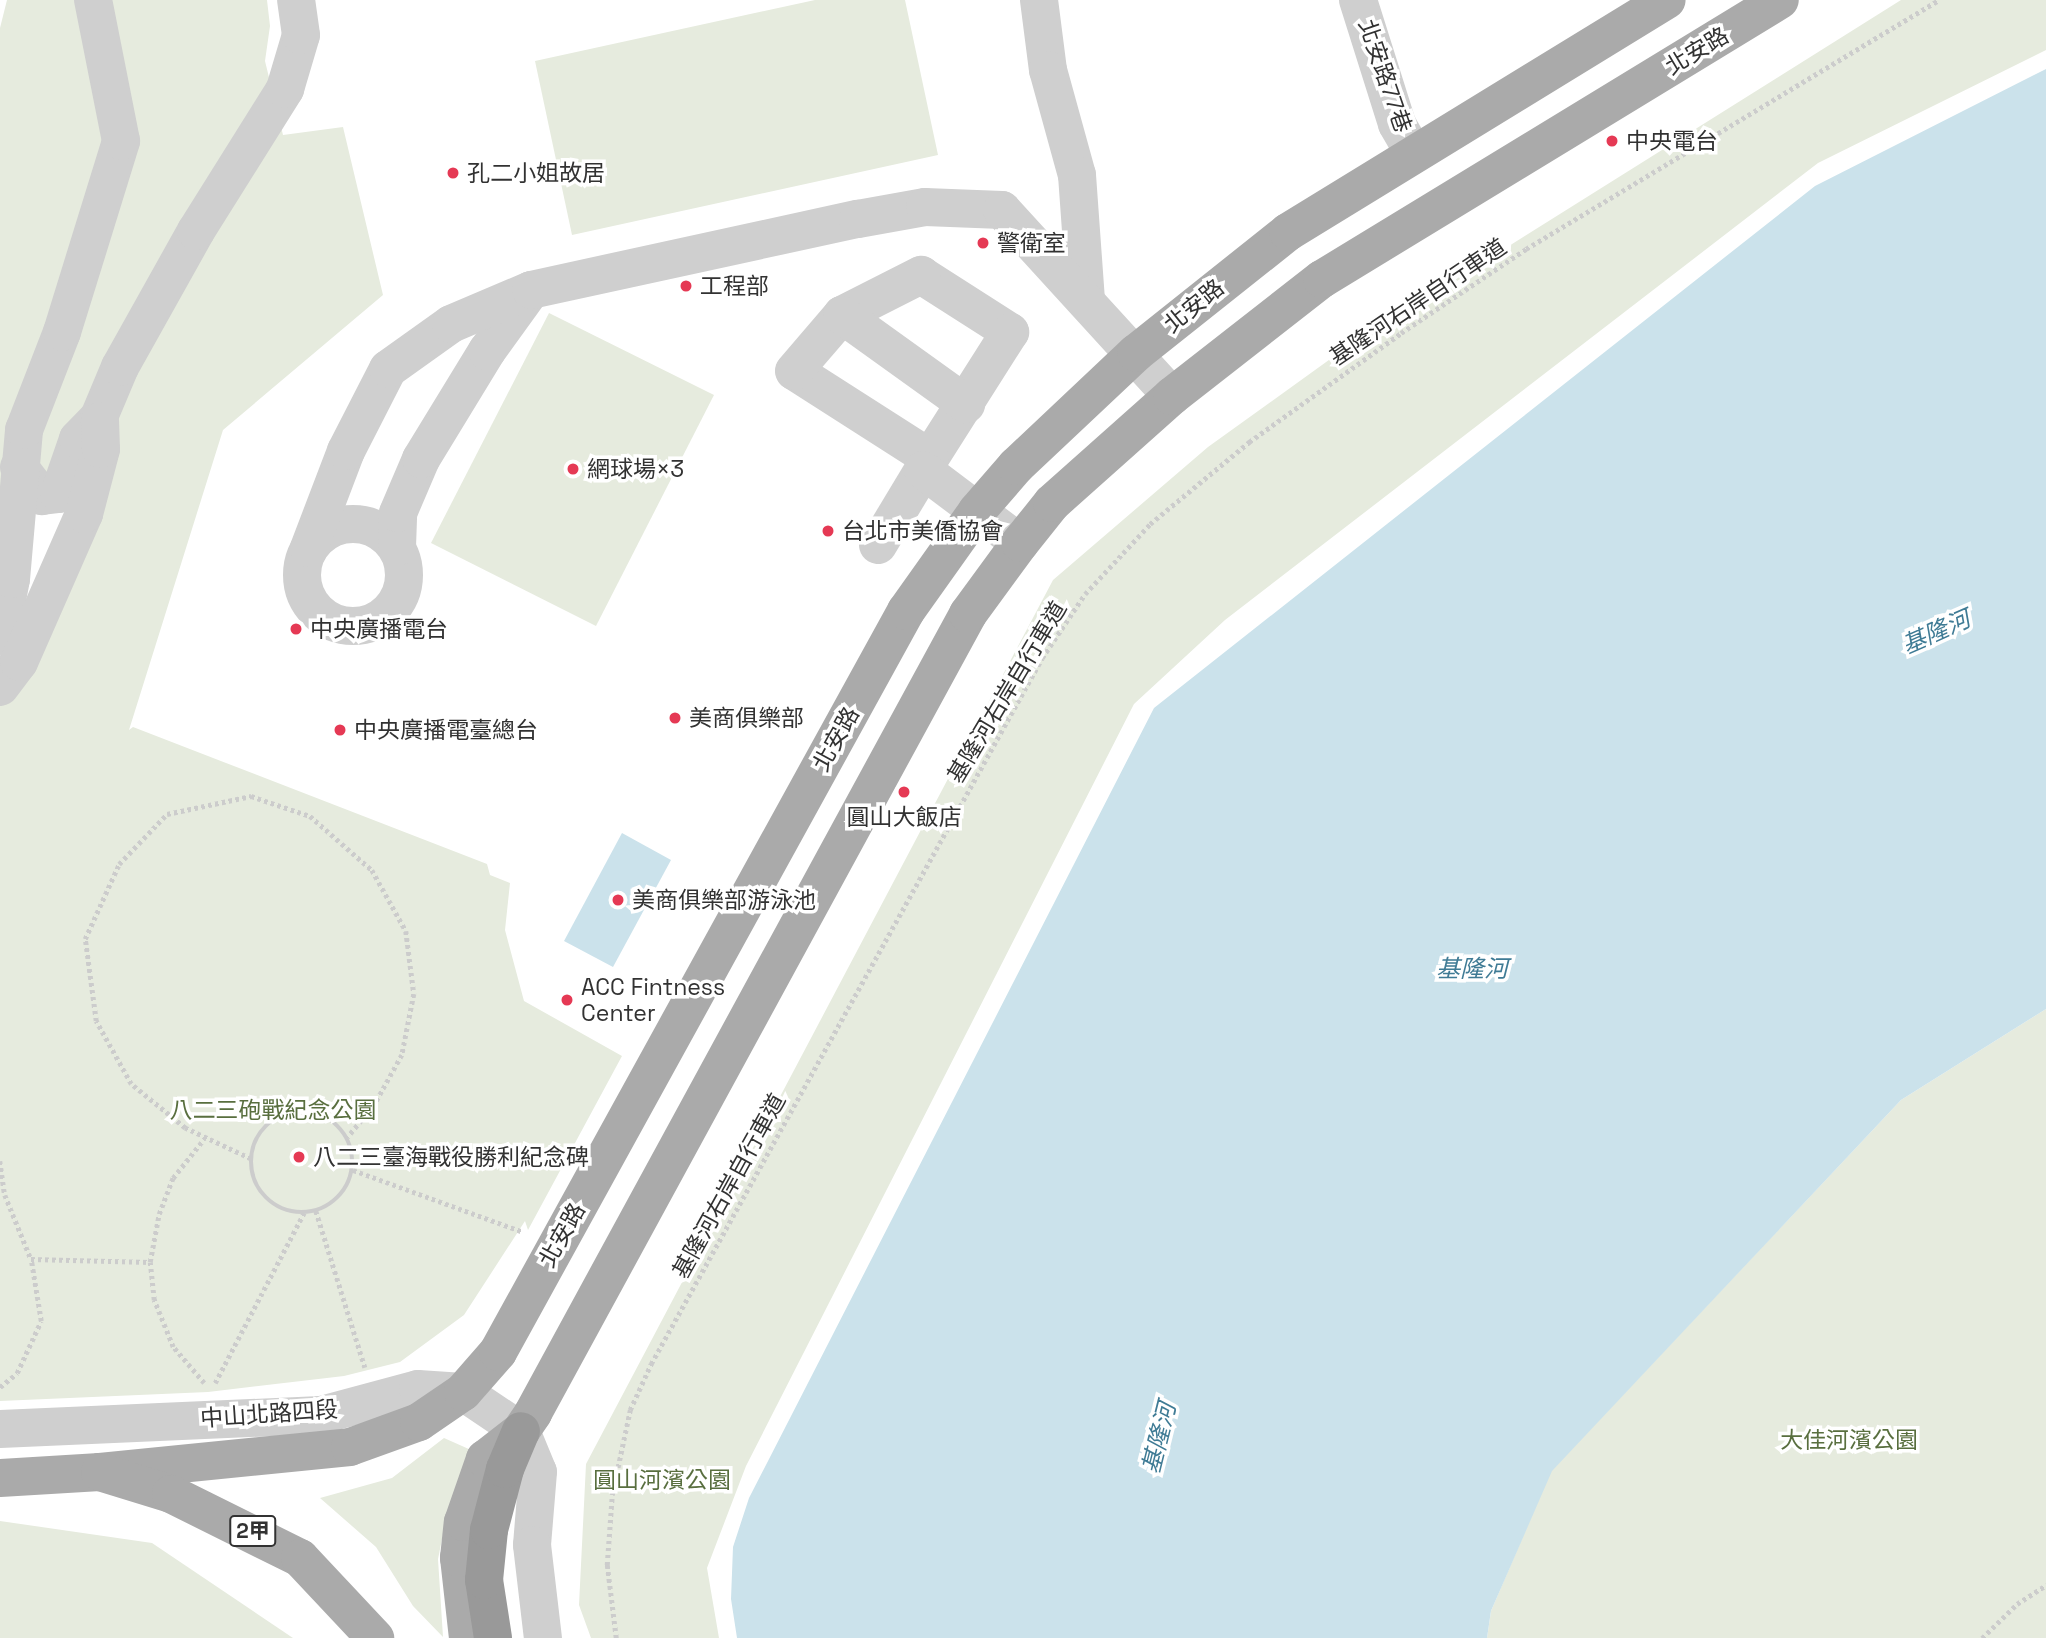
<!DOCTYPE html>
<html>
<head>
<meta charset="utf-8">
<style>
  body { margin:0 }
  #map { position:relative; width:2046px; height:1638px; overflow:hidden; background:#fff; font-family:"Space Grotesk","Noto Sans TC",sans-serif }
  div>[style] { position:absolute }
  .green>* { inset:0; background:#e6ebde }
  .water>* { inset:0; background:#cbe2eb }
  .path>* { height:4.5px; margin-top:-2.25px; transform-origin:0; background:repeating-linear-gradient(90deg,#ccc 0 3.5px,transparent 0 7px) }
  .path>.ring { margin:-2.25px; padding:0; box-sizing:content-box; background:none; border:4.5px solid #ccc; border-radius:50% }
  .minor>* { height:38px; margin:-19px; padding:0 19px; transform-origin:19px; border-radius:19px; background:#cfcfcf }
  .minor>.ring { margin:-19px; padding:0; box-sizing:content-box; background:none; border:38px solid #cfcfcf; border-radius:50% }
  .major>* { height:38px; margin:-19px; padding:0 19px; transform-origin:19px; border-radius:19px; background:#aaa }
  .highway>* { height:38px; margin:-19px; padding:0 19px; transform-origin:19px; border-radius:19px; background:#999 }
  .dots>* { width:19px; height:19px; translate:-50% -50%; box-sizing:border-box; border:4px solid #fff; border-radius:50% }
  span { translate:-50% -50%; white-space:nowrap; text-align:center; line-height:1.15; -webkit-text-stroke:7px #fff; paint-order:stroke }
  .shield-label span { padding:2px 5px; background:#fff; border:2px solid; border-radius:5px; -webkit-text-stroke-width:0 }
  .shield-label { font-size:21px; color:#323232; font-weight:700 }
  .street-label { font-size:23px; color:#323232 }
  .poi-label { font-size:23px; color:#323232 }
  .left { translate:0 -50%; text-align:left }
  .park-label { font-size:23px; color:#596f3f }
  .water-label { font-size:24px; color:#3f7b95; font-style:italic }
</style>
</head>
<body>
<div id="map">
  <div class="green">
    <i style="clip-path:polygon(7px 0,267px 0,270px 26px,265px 61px,283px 135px,343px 127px,383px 295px,223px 430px,129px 730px,133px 727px,487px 864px,490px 875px,510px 883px,505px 930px,524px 1001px,622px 1056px,528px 1230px,525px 1221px,464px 1315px,400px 1362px,344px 1376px,208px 1392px,0 1401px,0 672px,72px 513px,30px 504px,0 541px,0 28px)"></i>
    <i style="clip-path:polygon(815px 0,905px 0,938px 155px,572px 235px,535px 61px)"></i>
    <i style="clip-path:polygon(1901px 0,2046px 0,2046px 50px,1818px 163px,1225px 620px,1134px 704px,746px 1466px,707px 1568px,719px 1638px,591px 1638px,579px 1605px,586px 1464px,1053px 580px,1208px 447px,1340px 352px)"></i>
    <i style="clip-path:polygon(549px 313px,714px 395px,596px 626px,431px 543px)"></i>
    <i style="clip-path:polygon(2046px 1009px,2046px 1638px,1487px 1638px,1491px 1611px,1551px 1471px,1901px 1100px)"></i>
    <i style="clip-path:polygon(444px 1438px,471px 1450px,447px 1514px,438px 1559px,443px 1637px,413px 1606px,376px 1547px,320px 1498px,392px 1478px)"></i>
    <i style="clip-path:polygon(0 1521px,152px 1543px,293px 1638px,0 1638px)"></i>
  </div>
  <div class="water">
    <i style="clip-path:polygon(2046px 69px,2046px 1009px,1901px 1100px,1552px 1471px,1491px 1611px,1487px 1638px,737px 1638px,731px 1599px,733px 1547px,749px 1498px,1154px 708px,1815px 186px)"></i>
    <i style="clip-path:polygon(622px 833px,671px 860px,613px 967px,564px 941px)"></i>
  </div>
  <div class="path">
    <i class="ring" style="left:251px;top:1111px;width:97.5px;height:97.5px"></i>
    <i style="left:251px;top:1159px;width:73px;rotate:-154.8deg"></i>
    <i style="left:185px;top:1128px;width:70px;rotate:-140.8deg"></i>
    <i style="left:131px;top:1084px;width:72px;rotate:-119.1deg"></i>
    <i style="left:96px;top:1021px;width:83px;rotate:-97.6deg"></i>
    <i style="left:85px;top:939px;width:82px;rotate:-65.6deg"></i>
    <i style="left:119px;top:864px;width:69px;rotate:-46.2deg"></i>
    <i style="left:167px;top:814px;width:86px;rotate:-12.1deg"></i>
    <i style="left:251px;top:796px;width:62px;rotate:18.7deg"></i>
    <i style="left:310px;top:816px;width:82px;rotate:41.1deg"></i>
    <i style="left:372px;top:870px;width:70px;rotate:60.9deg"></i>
    <i style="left:406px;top:931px;width:64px;rotate:82.8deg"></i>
    <i style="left:414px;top:994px;width:62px;rotate:101.1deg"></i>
    <i style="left:402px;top:1055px;width:56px;rotate:118.9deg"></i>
    <i style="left:375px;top:1104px;width:43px;rotate:129.3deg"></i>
    <i style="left:0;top:1161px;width:34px;rotate:82deg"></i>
    <i style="left:5px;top:1195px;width:69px;rotate:67.9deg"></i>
    <i style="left:31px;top:1259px;width:119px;rotate:1.4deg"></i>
    <i style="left:353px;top:1170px;width:181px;rotate:20deg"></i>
    <i style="left:316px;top:1211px;width:164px;rotate:72.6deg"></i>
    <i style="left:204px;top:1383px;width:48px;rotate:-130.7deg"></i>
    <i style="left:173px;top:1347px;width:51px;rotate:-112deg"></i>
    <i style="left:154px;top:1300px;width:38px;rotate:-96deg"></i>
    <i style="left:150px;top:1262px;width:49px;rotate:-79.4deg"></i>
    <i style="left:159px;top:1214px;width:39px;rotate:-69deg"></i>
    <i style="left:173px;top:1178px;width:50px;rotate:-51.5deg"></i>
    <i style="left:215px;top:1383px;width:192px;rotate:-62.4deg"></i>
    <i style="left:0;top:1387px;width:22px;rotate:-39deg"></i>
    <i style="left:17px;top:1373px;width:57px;rotate:-65.2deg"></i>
    <i style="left:41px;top:1321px;width:63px;rotate:-99.2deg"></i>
    <i style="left:616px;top:1638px;width:74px;rotate:-97deg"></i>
    <i style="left:607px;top:1565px;width:70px;rotate:-85.9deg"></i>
    <i style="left:612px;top:1495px;width:87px;rotate:-78deg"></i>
    <i style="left:630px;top:1410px;width:51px;rotate:-65.5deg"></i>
    <i style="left:651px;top:1364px;width:807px;rotate:-61.02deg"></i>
    <i style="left:1042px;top:658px;width:77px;rotate:-56.1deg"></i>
    <i style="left:1085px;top:594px;width:96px;rotate:-47.1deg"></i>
    <i style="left:1150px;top:524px;width:129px;rotate:-39.6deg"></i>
    <i style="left:1249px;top:442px;width:187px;rotate:-35.6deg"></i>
    <i style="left:1401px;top:333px;width:151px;rotate:-33.9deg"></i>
    <i style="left:1526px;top:249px;width:481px;rotate:-31.1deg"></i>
    <i style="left:1982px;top:1638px;width:49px;rotate:-44.2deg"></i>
    <i style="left:2017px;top:1604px;width:35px;rotate:-33deg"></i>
  </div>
  <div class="minor">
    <i style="left:1039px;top:0;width:71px;rotate:82.7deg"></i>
    <i style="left:1048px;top:70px;width:109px;rotate:74.6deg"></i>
    <i style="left:1077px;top:175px;width:127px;rotate:85.9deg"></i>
    <i style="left:1358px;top:0;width:130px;rotate:72.5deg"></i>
    <i style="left:1397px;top:124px;width:32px;rotate:60deg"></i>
    <i style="left:921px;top:275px;width:106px;rotate:32.6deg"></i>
    <i style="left:1010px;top:332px;width:149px;rotate:122.4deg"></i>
    <i style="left:930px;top:458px;width:161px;rotate:-147.4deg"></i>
    <i style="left:794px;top:371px;width:74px;rotate:-49.4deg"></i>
    <i style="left:842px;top:315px;width:89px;rotate:-26.9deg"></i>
    <i style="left:842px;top:315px;width:153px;rotate:35.7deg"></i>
    <i style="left:19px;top:467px;width:37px;rotate:52deg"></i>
    <i style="left:42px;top:496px;width:17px;rotate:-7deg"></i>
    <i style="left:59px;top:494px;width:58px;rotate:-70.9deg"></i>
    <i style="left:78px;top:439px;width:30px;rotate:-46deg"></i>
    <i style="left:99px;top:417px;width:54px;rotate:-67.2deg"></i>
    <i style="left:120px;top:367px;width:156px;rotate:-60.8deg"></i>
    <i style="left:196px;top:231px;width:168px;rotate:-57.9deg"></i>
    <i style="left:285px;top:89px;width:56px;rotate:-73.5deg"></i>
    <i style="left:301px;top:35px;width:35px;rotate:-98deg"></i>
    <i class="ring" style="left:302px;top:524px;width:64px;height:64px"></i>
    <i style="left:878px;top:545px;width:87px;rotate:-59deg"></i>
    <i style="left:923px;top:470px;width:121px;rotate:37deg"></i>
    <i style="left:397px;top:547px;width:34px;rotate:-88deg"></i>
    <i style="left:398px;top:513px;width:59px;rotate:-66.9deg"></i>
    <i style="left:421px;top:459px;width:127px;rotate:-58.6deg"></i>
    <i style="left:487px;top:351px;width:75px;rotate:-54.2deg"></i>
    <i style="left:309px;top:548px;width:104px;rotate:-69.1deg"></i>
    <i style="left:346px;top:451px;width:92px;rotate:-62.9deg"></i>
    <i style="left:388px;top:369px;width:77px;rotate:-35.5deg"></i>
    <i style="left:451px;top:324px;width:87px;rotate:-23deg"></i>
    <i style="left:531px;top:290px;width:335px;rotate:-12.3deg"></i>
    <i style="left:858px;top:219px;width:68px;rotate:-10.2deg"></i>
    <i style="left:925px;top:207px;width:77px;rotate:2.2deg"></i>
    <i style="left:1002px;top:210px;width:252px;rotate:47.6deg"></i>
    <i style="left:0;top:636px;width:58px;rotate:-79.1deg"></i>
    <i style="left:11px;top:579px;width:150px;rotate:-85deg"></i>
    <i style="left:24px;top:430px;width:105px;rotate:-68.8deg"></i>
    <i style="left:62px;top:332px;width:200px;rotate:-72.8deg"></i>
    <i style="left:121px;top:141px;width:144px;rotate:-101.2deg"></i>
    <i style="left:0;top:687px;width:31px;rotate:-53deg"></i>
    <i style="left:19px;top:662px;width:162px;rotate:-66.3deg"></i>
    <i style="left:84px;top:514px;width:67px;rotate:-75.3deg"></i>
    <i style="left:101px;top:449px;width:28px;rotate:-92deg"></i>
    <i style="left:0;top:1429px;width:321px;rotate:-2.5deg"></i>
    <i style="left:321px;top:1415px;width:100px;rotate:-15deg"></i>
    <i style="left:418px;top:1389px;width:45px;rotate:3.8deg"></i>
    <i style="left:463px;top:1392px;width:70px;rotate:33.9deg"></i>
    <i style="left:521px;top:1431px;width:44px;rotate:67.5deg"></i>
    <i style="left:538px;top:1472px;width:73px;rotate:94.7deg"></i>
    <i style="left:532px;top:1545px;width:94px;rotate:83.3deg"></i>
  </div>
  <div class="major">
    <i style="left:100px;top:1472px;width:251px;rotate:-5.7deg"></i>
    <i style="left:350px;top:1447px;width:73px;rotate:-19.9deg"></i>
    <i style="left:419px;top:1422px;width:53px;rotate:-34.3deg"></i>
    <i style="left:463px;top:1392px;width:53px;rotate:-48.8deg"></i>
    <i style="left:498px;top:1352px;width:846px;rotate:-61.16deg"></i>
    <i style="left:906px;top:611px;width:123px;rotate:-54.6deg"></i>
    <i style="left:977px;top:511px;width:60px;rotate:-49.1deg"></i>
    <i style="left:1016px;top:466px;width:165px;rotate:-43.3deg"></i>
    <i style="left:1136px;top:353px;width:194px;rotate:-38.5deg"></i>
    <i style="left:1288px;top:232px;width:444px;rotate:-31.5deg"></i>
    <i style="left:0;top:1478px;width:100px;rotate:-3.4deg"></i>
    <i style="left:100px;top:1472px;width:74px;rotate:17.2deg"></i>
    <i style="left:171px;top:1494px;width:144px;rotate:26.4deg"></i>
    <i style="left:300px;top:1558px;width:110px;rotate:46.8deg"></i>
    <i style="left:468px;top:1638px;width:81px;rotate:-96.4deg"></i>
    <i style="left:459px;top:1558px;width:36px;rotate:-84deg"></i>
    <i style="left:463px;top:1522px;width:67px;rotate:-70.8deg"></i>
    <i style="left:485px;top:1459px;width:46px;rotate:-37.9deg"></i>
    <i style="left:521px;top:1431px;width:22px;rotate:-56deg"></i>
    <i style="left:533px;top:1413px;width:910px;rotate:-61.43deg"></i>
    <i style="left:968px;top:614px;width:88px;rotate:-53.8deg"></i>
    <i style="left:1020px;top:543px;width:51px;rotate:-51.3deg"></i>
    <i style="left:1052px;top:503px;width:161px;rotate:-41.7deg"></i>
    <i style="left:1172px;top:396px;width:190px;rotate:-38deg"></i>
    <i style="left:1322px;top:279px;width:536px;rotate:-31.35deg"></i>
  </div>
  <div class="highway">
    <i style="left:493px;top:1638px;width:59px;rotate:-98.8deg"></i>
    <i style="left:484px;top:1580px;width:50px;rotate:-84.3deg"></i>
    <i style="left:489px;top:1530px;width:63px;rotate:-75.3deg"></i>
    <i style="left:505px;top:1469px;width:41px;rotate:-67.2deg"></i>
  </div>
  <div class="dots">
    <i style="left:1612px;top:141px;background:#e53954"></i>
    <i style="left:453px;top:173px;background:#e53954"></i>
    <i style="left:983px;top:243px;background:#e53954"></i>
    <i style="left:686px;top:286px;background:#e53954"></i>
    <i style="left:573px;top:469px;background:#e53954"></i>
    <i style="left:828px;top:531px;background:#e53954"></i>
    <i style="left:296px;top:629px;background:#e53954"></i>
    <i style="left:675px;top:718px;background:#e53954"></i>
    <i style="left:340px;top:730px;background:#e53954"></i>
    <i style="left:904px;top:792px;background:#e53954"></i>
    <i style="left:618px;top:900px;background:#e53954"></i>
    <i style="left:567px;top:1000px;background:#e53954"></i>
    <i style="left:299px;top:1157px;background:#e53954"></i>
  </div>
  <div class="shield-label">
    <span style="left:253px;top:1531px">2甲</span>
  </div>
  <div class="street-label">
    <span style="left:1697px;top:51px;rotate:-31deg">北安路</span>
    <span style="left:1385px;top:76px;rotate:71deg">北安路77巷</span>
    <span style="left:1418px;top:302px;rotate:-34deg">基隆河右岸自行車道</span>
    <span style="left:1194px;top:306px;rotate:-39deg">北安路</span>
    <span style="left:1007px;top:692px;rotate:-59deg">基隆河右岸自行車道</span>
    <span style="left:836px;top:739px;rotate:-61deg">北安路</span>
    <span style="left:729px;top:1186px;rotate:-61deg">基隆河右岸自行車道</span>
    <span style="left:562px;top:1235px;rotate:-61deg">北安路</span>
    <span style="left:269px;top:1414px;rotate:-4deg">中山北路四段</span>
  </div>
  <div class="poi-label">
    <span class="left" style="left:1626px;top:141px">中央電台</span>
    <span class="left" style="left:467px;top:173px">孔二小姐故居</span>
    <span class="left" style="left:997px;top:243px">警衛室</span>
    <span class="left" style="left:700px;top:286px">工程部</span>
    <span class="left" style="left:587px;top:469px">網球場×3</span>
    <span class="left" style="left:842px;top:531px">台北市美僑協會</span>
    <span class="left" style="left:310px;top:629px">中央廣播電台</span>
    <span class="left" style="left:689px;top:718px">美商俱樂部</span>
    <span class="left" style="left:354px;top:730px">中央廣播電臺總台</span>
    <span style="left:904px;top:817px">圓山大飯店</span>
    <span class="left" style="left:632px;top:900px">美商俱樂部游泳池</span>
    <span class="left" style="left:581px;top:1000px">ACC Fintness<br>Center</span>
    <span class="left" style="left:313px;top:1157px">八二三臺海戰役勝利紀念碑</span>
  </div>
  <div class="park-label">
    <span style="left:273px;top:1110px">八二三砲戰紀念公園</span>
    <span style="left:1849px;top:1440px">大佳河濱公園</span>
    <span style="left:662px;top:1480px">圓山河濱公園</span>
  </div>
  <div class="water-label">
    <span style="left:1936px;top:632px;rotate:-24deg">基隆河</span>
    <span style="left:1472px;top:969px">基隆河</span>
    <span style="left:1159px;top:1438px;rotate:-76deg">基隆河</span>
  </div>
</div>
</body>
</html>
